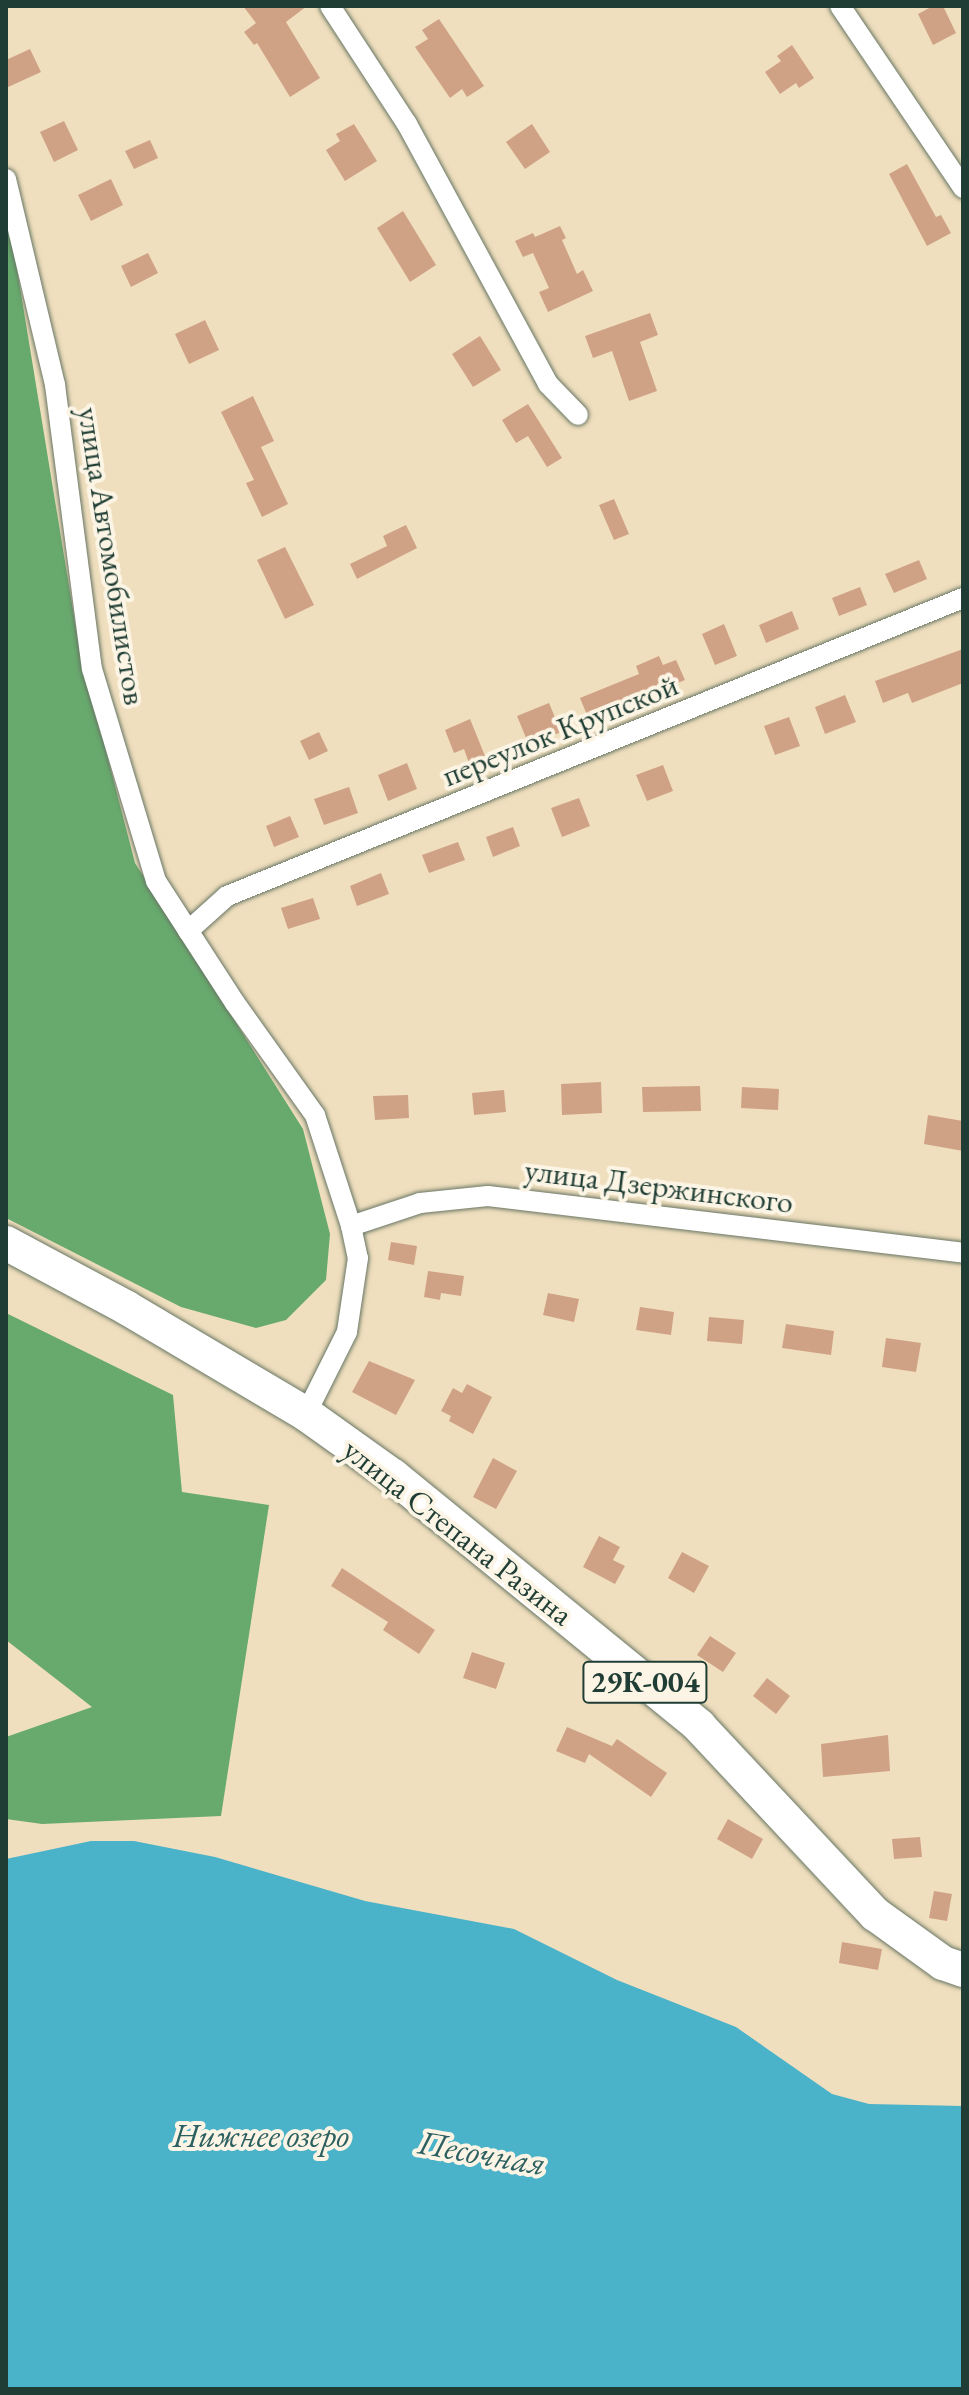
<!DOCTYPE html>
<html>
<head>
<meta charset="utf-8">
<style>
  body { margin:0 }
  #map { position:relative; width:969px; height:2395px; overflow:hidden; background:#f0dfbe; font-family:"EB Garamond",serif }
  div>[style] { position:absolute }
  .forest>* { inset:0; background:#68aa6e }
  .water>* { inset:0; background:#4ab2c9 }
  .building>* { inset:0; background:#d0a285 }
  .roads { filter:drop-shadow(0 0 2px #687664) drop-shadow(0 0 2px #687664) }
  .street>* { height:20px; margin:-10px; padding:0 10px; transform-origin:10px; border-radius:10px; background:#fff }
  .primary>* { height:34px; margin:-17px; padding:0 17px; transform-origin:17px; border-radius:17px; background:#fff }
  span { translate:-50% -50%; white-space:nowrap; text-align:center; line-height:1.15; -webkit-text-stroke:8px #fcf5e5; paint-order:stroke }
  .shield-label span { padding:2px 6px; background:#fcf5e5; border:2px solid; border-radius:6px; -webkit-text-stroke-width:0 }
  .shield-label { font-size:30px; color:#1f3d34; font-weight:700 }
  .street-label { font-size:32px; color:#1f3d34 }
  .water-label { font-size:34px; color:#2c6061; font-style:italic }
  .frame { position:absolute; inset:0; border:8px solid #1f3d34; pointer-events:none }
</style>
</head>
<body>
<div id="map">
  <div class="forest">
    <i style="clip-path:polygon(6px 202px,79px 647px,135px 863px,303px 1129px,330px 1234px,326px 1280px,286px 1320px,256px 1328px,181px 1307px,6px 1218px)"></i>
    <i style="clip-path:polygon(6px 1313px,173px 1395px,182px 1492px,269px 1505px,221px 1816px,42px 1824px,6px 1819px,6px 1737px,92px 1707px,6px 1640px)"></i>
  </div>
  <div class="water">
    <i style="clip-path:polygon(91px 1841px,134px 1841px,215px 1857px,365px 1901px,514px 1929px,617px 1980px,736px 2027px,832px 2094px,869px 2104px,963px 2106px,963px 2389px,6px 2389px,6px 1859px)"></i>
  </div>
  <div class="building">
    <i style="clip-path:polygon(243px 6px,307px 6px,286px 22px,320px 78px,290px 97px,257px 43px,254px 45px,244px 32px,256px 23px)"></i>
    <i style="clip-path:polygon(933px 6px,943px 6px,956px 33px,933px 45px,918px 14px)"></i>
    <i style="clip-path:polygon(439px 19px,484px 86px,467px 97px,462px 89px,450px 98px,415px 47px,428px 39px,422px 30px)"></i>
    <i style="clip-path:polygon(792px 45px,814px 78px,799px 88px,796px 83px,780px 94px,765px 72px,781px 61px,777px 56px)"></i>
    <i style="clip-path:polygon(30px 49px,41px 72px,6px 88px,6px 60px)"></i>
    <i style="clip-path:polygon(64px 121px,78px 150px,54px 162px,40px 132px)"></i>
    <i style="clip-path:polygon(354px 124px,377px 161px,345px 181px,326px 150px,340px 141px,336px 134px)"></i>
    <i style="clip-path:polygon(532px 124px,550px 152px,525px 169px,506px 142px)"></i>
    <i style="clip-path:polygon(150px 140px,158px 158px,134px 169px,125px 151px)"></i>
    <i style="clip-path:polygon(907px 164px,936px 217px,941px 215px,951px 233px,927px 246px,889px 174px)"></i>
    <i style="clip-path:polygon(111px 179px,123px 205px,91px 221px,78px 195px)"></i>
    <i style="clip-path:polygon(403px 211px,436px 265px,410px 282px,377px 228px)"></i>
    <i style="clip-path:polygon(560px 226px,566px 238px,562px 240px,577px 274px,583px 270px,593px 291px,548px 312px,539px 292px,549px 288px,533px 253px,523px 257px,515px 241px,533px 233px,535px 237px)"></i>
    <i style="clip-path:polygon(148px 253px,158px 273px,131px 287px,121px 266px)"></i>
    <i style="clip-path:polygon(650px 313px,658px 335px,640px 342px,657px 391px,629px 401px,612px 351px,593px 358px,585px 336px)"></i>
    <i style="clip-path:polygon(205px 320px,219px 350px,189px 364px,175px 334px)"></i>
    <i style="clip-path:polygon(480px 336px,501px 370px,473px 387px,452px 354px)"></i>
    <i style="clip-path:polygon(253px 396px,274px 441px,261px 447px,288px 504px,262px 517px,246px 483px,254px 480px,221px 412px)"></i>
    <i style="clip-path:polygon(528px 404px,562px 458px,547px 467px,528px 436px,516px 443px,502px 420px)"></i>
    <i style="clip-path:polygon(614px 499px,629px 534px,614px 540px,599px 505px)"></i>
    <i style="clip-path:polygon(406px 525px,417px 548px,357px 579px,350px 564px,387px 546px,383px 536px)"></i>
    <i style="clip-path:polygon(285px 547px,314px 605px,285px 619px,257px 560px)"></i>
    <i style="clip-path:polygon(919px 560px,927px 579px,894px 593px,885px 574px)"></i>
    <i style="clip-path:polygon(860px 587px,867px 605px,839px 616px,832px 598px)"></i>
    <i style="clip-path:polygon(792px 611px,799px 629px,766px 643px,759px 625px)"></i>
    <i style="clip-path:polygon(724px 624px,737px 656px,715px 665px,702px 634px)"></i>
    <i style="clip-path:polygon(963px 649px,963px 683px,912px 703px,908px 693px,883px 703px,875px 681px)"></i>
    <i style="clip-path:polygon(659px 656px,663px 665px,676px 660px,685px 680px,589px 720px,580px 698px,639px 674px,636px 666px)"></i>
    <i style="clip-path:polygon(845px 695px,856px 722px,825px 734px,815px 707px)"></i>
    <i style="clip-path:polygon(549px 703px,561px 732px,529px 745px,517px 716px)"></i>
    <i style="clip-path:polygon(789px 717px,800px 746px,775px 755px,764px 726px)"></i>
    <i style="clip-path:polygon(470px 719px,485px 756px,469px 763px,464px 749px,454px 753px,445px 730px)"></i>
    <i style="clip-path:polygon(319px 732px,328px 751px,309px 760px,300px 741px)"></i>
    <i style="clip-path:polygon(407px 763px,417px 789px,388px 801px,378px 775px)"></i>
    <i style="clip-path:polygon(663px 765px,673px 791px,647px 801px,636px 775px)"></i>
    <i style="clip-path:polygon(349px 787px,358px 813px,324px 825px,314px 799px)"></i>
    <i style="clip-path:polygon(579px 798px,590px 826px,562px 837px,551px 808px)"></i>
    <i style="clip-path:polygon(290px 816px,299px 837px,274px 847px,266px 826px)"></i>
    <i style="clip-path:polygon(513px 827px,520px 846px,493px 857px,486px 837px)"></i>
    <i style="clip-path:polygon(458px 842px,465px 860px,429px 873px,422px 855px)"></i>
    <i style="clip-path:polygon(381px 873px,389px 894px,357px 906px,350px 886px)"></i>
    <i style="clip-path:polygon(313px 898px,320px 919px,288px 929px,281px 908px)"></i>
    <i style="clip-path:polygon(601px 1082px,602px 1113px,562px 1115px,561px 1084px)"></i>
    <i style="clip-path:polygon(700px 1086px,701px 1111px,643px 1112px,642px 1087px)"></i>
    <i style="clip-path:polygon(742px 1087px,779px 1089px,778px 1110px,741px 1108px)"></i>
    <i style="clip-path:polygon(504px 1090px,506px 1112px,474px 1115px,472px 1093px)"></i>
    <i style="clip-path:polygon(408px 1095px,409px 1118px,375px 1120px,373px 1096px)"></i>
    <i style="clip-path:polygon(928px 1115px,963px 1121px,963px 1151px,924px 1144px)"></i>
    <i style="clip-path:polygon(391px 1242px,417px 1246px,414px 1265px,388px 1260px)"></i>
    <i style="clip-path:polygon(428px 1271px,464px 1276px,461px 1296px,441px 1293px,440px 1300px,424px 1297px)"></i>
    <i style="clip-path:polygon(548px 1293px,579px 1299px,574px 1322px,543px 1315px)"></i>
    <i style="clip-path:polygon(640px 1307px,674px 1312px,671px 1335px,636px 1330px)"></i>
    <i style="clip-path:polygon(709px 1317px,744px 1320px,742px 1344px,707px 1341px)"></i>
    <i style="clip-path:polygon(786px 1324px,834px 1331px,831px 1355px,782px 1348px)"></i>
    <i style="clip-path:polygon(886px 1338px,921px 1343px,916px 1372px,882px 1367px)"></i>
    <i style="clip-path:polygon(369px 1361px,415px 1380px,396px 1415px,352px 1392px)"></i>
    <i style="clip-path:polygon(467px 1384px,492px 1397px,473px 1434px,449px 1421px,451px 1416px,441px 1411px,453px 1388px,462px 1393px)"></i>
    <i style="clip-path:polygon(493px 1458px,517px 1471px,496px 1509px,473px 1497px)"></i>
    <i style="clip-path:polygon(599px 1536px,620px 1547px,613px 1560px,625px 1566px,615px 1584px,583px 1567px)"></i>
    <i style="clip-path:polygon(682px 1552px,709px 1566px,694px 1593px,668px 1578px)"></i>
    <i style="clip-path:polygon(342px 1568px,435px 1630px,419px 1654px,383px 1630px,388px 1622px,331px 1586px)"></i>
    <i style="clip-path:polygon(710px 1636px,736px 1653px,723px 1672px,697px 1655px)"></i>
    <i style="clip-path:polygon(472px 1652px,505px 1663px,496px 1689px,463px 1678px)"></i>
    <i style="clip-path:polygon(767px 1678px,790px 1696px,776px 1714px,753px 1696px)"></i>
    <i style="clip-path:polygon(567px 1727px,612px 1746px,617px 1739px,667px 1773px,651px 1797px,589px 1754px,585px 1763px,556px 1751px)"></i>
    <i style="clip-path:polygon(888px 1735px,890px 1771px,823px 1777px,821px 1744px)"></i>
    <i style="clip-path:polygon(728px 1819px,763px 1839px,752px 1859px,717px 1839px)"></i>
    <i style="clip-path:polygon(920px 1837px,922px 1857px,894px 1859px,892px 1839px)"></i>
    <i style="clip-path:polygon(934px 1891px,952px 1894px,947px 1921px,929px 1918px)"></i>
    <i style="clip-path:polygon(842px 1942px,882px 1949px,878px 1970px,839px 1963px)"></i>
  </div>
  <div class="roads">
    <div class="street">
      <i style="left:330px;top:6px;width:141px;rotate:56.9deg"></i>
      <i style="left:407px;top:124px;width:296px;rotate:61.5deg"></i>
      <i style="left:548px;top:384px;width:43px;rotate:45.9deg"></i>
      <i style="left:840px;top:6px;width:220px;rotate:55.9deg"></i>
      <i style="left:6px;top:179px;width:212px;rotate:76.6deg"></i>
      <i style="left:55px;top:385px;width:286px;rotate:82.6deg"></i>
      <i style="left:92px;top:669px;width:221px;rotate:73.2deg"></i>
      <i style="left:156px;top:881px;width:145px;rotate:57.1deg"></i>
      <i style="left:235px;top:1003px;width:138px;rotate:54.5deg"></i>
      <i style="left:315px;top:1115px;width:117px;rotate:72deg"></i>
      <i style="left:351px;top:1226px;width:33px;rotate:78deg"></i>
      <i style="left:358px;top:1258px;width:75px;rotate:98.5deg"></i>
      <i style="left:347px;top:1332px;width:92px;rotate:116.6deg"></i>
      <i style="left:188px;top:931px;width:52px;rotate:-41.9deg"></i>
      <i style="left:227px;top:896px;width:794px;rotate:-22.04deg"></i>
      <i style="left:351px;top:1226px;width:73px;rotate:-18.4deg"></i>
      <i style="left:420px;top:1203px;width:68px;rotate:-5.9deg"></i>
      <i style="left:488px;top:1196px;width:478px;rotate:6.8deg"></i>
    </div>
    <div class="primary">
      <i style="left:6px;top:1243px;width:137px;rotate:28.2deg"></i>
      <i style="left:127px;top:1308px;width:208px;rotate:30.6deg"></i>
      <i style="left:306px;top:1414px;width:107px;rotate:35.5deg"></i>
      <i style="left:393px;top:1476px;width:395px;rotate:39.2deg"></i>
      <i style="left:699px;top:1726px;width:258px;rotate:46.9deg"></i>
      <i style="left:875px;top:1914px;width:84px;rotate:35.8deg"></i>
      <i style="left:943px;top:1963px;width:21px;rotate:19deg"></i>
    </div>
  </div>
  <div class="shield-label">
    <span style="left:645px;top:1682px">29К-004</span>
  </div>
  <div class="street-label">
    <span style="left:112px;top:556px;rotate:81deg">улица Автомобилистов</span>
    <span style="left:560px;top:730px;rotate:-22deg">переулок Крупской</span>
    <span style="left:659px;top:1186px;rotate:7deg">улица Дзержинского</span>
    <span style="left:458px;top:1532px;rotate:38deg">улица Степана Разина</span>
  </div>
  <div class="water-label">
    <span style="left:261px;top:2136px">Нижнее озеро</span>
    <span style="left:482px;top:2153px;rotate:10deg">Песочная</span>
  </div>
  <div class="frame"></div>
</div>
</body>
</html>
